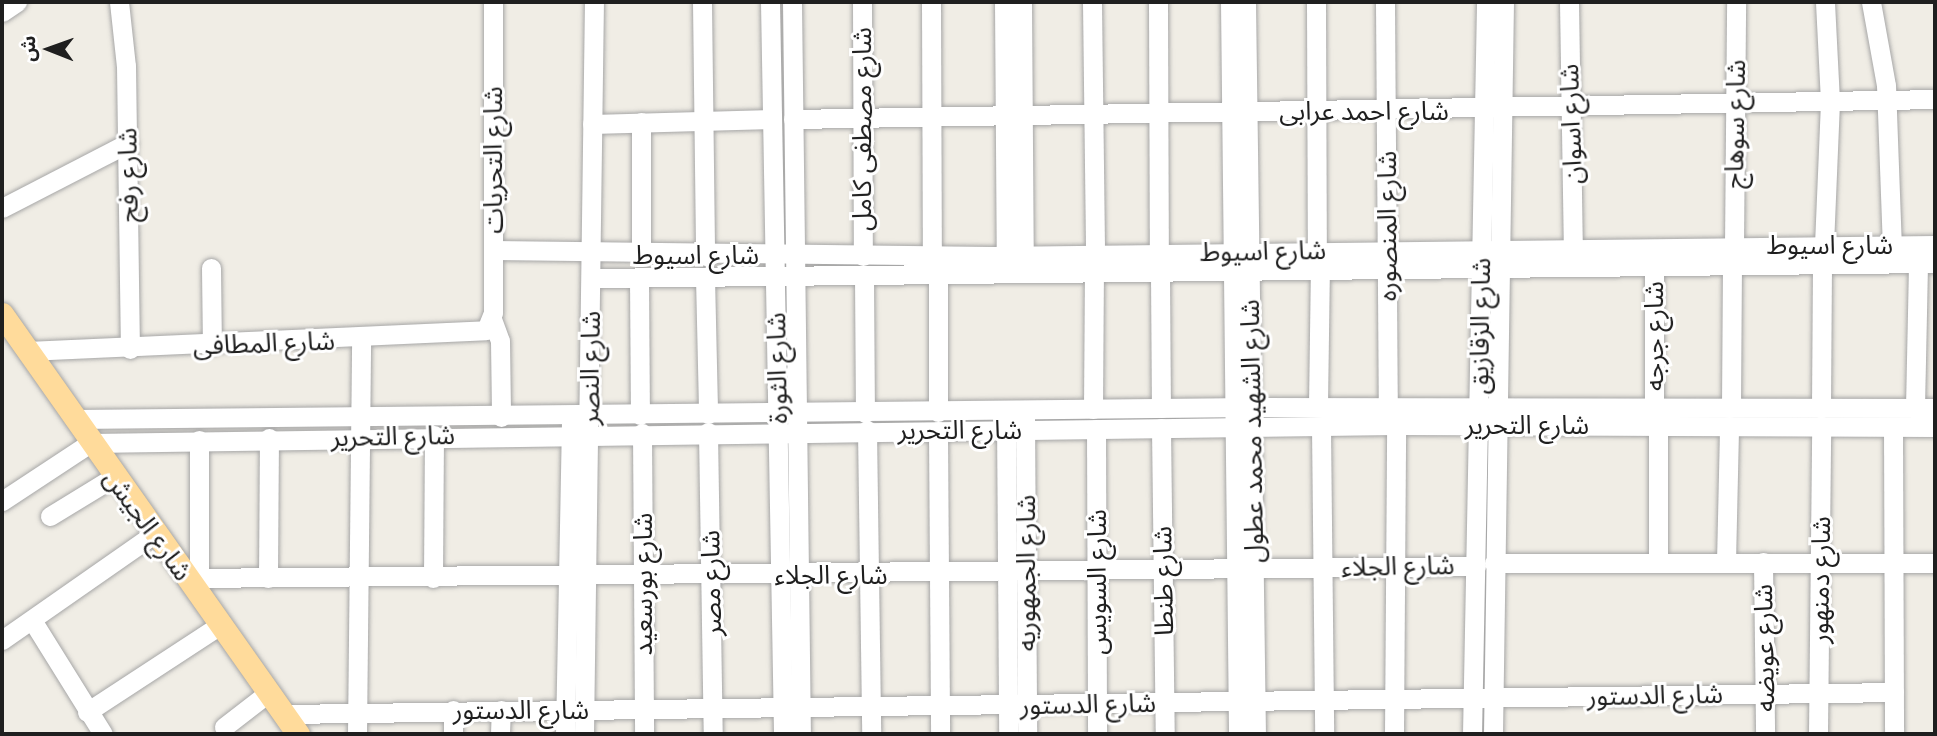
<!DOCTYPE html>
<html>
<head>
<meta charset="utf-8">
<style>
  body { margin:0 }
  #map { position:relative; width:1937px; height:736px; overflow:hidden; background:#f0ede5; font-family:Mulish,"Noto Sans Arabic",sans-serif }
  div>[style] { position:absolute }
  .roads { filter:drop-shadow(0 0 2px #a6a6a6) drop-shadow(0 0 2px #a6a6a6) }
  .minor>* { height:19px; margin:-9.5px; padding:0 9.5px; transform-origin:9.5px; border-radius:9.5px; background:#fff }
  .major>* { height:23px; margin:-11.5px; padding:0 11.5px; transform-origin:11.5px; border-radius:11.5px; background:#ffdb9b }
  span { translate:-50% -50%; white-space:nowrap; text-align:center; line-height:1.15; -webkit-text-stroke:6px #fff; paint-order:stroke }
  .street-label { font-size:26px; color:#1f1f1f }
  .frame { position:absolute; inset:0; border:4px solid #1f1f1f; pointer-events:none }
  .north { position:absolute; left:14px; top:14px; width:70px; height:70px; -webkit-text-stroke:5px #fff; paint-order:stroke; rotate:271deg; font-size:19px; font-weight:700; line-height:28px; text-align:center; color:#1f1f1f }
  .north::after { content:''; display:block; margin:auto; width:24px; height:32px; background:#1f1f1f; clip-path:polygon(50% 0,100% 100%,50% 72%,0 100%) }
</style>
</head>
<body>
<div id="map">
  <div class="roads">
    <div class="minor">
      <i style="left:119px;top:2px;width:64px;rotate:83.8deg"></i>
      <i style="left:126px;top:66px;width:283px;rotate:89.2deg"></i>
      <i style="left:702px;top:2px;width:254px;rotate:89.3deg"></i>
      <i style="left:770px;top:2px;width:732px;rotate:88.98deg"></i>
      <i style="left:792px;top:2px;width:732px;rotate:89.3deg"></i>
      <i style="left:862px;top:2px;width:254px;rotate:89.8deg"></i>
      <i style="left:931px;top:2px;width:254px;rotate:89.8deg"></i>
      <i style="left:1004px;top:2px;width:265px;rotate:89.6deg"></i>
      <i style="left:1022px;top:2px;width:266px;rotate:89.6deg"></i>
      <i style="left:1092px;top:2px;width:252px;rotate:89.3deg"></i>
      <i style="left:1158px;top:2px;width:251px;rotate:89.8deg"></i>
      <i style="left:1230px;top:2px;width:732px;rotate:89.37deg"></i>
      <i style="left:1246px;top:2px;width:732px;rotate:89.22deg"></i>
      <i style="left:1316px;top:2px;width:248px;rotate:89.8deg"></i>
      <i style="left:1385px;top:2px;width:406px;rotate:89.6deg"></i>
      <i style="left:1569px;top:2px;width:245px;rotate:89.1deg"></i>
      <i style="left:1871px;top:2px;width:84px;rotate:79.8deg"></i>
      <i style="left:1886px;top:85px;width:160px;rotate:87.9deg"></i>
      <i style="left:2px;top:12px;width:18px;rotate:-34deg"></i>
      <i style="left:793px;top:119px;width:1142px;rotate:-1deg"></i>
      <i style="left:641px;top:122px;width:133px;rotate:90deg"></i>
      <i style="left:592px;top:124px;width:180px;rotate:-1.6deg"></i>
      <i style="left:2px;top:208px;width:142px;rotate:-27.3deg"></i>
      <i style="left:1824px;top:245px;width:144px;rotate:-87.6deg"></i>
      <i style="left:1830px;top:101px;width:99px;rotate:-92.9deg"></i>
      <i style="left:1734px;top:246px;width:244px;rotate:-89.5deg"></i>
      <i style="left:493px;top:250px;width:498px;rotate:0.7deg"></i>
      <i style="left:991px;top:256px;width:944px;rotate:-0.67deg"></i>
      <i style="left:211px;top:268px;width:77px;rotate:89.3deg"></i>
      <i style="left:1160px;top:273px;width:135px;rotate:89.6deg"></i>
      <i style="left:864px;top:276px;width:137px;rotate:89.6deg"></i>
      <i style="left:705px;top:277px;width:137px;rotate:88.7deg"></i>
      <i style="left:591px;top:278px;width:1344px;rotate:-0.64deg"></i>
      <i style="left:639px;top:278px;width:137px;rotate:89.6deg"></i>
      <i style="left:492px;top:319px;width:23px;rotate:70deg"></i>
      <i style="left:500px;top:341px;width:76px;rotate:89.2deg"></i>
      <i style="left:27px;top:351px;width:459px;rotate:-2.6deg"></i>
      <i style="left:486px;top:330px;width:18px;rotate:-68deg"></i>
      <i style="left:493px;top:313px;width:311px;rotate:-90deg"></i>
      <i style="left:1654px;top:405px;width:138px;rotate:-90deg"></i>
      <i style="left:1318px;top:406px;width:136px;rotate:-89.2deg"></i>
      <i style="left:1731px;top:407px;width:142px;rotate:-89.6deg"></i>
      <i style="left:1821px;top:408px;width:143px;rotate:-89.6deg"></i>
      <i style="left:1915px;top:408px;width:144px;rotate:-88.8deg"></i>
      <i style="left:1093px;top:409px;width:135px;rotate:-89.6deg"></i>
      <i style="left:938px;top:412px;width:136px;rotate:-90deg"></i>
      <i style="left:1025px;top:417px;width:317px;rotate:89.6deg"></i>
      <i style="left:74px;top:419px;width:1178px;rotate:-0.58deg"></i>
      <i style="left:1252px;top:407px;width:683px;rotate:0.08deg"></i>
      <i style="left:1006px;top:419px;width:315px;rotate:89.6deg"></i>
      <i style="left:1658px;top:425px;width:137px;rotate:90deg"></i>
      <i style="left:1321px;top:427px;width:307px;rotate:89.4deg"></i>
      <i style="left:1893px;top:427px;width:307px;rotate:89.8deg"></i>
      <i style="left:1161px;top:428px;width:306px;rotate:89.3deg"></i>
      <i style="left:1096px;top:429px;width:305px;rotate:89.8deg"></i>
      <i style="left:867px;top:430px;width:304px;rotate:89.2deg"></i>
      <i style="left:938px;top:431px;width:303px;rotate:89.6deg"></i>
      <i style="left:708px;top:432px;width:302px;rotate:89.1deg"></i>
      <i style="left:642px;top:433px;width:301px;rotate:89.6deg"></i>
      <i style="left:199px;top:440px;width:138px;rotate:90deg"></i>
      <i style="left:2px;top:501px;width:105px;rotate:-33.4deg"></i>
      <i style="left:90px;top:443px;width:1306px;rotate:-0.79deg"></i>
      <i style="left:1396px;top:425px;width:539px;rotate:0.21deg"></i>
      <i style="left:50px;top:516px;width:75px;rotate:-31.4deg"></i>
      <i style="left:1726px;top:562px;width:136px;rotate:-88.7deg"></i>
      <i style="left:1763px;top:562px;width:172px;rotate:89.3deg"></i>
      <i style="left:1494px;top:563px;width:441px"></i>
      <i style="left:187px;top:578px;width:1289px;rotate:-0.53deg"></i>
      <i style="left:268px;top:578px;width:140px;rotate:-89.6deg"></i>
      <i style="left:433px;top:578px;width:143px;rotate:-89.6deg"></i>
      <i style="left:32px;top:620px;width:134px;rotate:58.1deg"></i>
      <i style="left:2px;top:640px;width:185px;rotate:-34.9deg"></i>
      <i style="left:87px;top:712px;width:159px;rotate:-33.2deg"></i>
      <i style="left:283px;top:714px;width:1611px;rotate:-0.78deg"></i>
      <i style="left:224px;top:727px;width:56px;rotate:-37.7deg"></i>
      <i style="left:357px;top:734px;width:394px;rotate:-89.4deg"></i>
      <i style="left:453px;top:734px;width:24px;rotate:-90deg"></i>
      <i style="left:500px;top:734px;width:24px;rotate:-88deg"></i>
      <i style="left:565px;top:734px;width:314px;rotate:-88.9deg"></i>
      <i style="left:584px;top:734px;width:732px;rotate:-89.22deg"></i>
      <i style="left:1394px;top:734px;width:309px;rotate:-89.6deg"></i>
      <i style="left:1472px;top:734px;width:732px;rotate:-88.9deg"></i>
      <i style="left:1493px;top:734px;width:732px;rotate:-89.14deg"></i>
      <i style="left:1818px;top:734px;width:308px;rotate:-89.4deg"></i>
    </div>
    <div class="major">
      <i style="left:2px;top:314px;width:514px;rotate:54.83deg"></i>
    </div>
  </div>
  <div class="street-label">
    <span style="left:1364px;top:111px">شارع احمد عرابى</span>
    <span style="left:1571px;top:124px;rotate:-92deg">شارع اسوان</span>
    <span style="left:1735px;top:124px;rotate:-89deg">شارع سوهاج</span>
    <span style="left:862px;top:129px;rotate:-90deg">شارع مصطفى كامل</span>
    <span style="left:493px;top:160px;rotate:-90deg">شارع التحريات</span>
    <span style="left:128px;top:175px;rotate:-91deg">شارع رفح</span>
    <span style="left:1387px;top:226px;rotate:-90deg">شارع المنصوره</span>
    <span style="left:1830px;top:245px">شارع اسيوط</span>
    <span style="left:1263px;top:251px;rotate:-1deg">شارع اسيوط</span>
    <span style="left:696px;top:255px">شارع اسيوط</span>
    <span style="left:1480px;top:326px;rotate:-89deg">شارع الزقازيق</span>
    <span style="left:1654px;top:336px;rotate:-90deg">شارع جرجه</span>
    <span style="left:264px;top:343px;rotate:-2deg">شارع المطافى</span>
    <span style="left:590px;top:368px;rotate:-89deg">شارع النصر</span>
    <span style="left:777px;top:368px;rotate:-91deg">شارع الثورة</span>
    <span style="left:1527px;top:425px">شارع التحرير</span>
    <span style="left:960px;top:430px">شارع التحرير</span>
    <span style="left:1252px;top:431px;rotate:-91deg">شارع الشهيد محمد عطول</span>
    <span style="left:393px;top:436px;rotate:-1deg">شارع التحرير</span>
    <span style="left:148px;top:525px;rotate:54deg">شارع الجيش</span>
    <span style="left:1398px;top:566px;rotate:-1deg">شارع الجلاء</span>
    <span style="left:1026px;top:573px;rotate:-90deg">شارع الجمهوريه</span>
    <span style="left:831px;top:575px">شارع الجلاء</span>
    <span style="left:1820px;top:580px;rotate:-89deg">شارع دمنهور</span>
    <span style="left:1163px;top:581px;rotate:-91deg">شارع طنطا</span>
    <span style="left:1097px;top:582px;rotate:-90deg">شارع السويس</span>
    <span style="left:711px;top:583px;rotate:-91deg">شارع مصر</span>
    <span style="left:643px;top:584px;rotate:-90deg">شارع بورسعيد</span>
    <span style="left:1764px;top:648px;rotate:-91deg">شارع عويضه</span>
    <span style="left:1655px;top:695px;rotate:-1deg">شارع الدستور</span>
    <span style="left:1088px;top:704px;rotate:-1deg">شارع الدستور</span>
    <span style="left:521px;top:710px">شارع الدستور</span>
  </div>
  <div class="frame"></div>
  <div class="north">ش</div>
</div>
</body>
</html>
